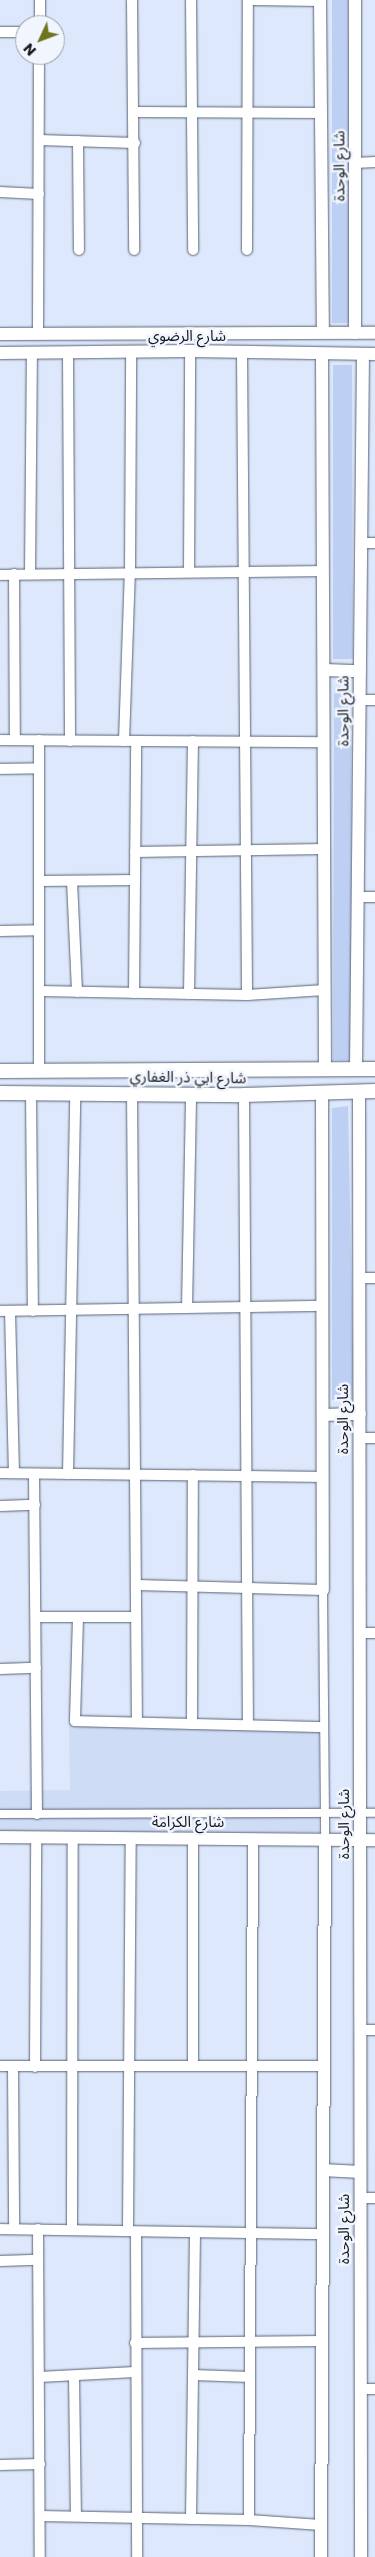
<!DOCTYPE html>
<html>
<head>
<meta charset="utf-8">
<style>
  body { margin:0 }
  #map { position:relative; width:375px; height:2557px; overflow:hidden; background:#dde8fc; font-family:Poppins,"Noto Sans Arabic",sans-serif }
  div>[style] { position:absolute }
  .built>* { inset:0; background:#cedcf6 }
  .green>* { inset:0; background:#bdd0f4 }
  .roads { filter:drop-shadow(0 0 1px #5a6374) drop-shadow(0 0 1px #5a6374) }
  .pedestrian>* { height:8px; margin:-4px; padding:0 4px; transform-origin:4px; border-radius:4px; background:#fff }
  .minor>* { height:10px; margin:-5px; padding:0 5px; transform-origin:5px; border-radius:5px; background:#fff }
  .tertiary>* { height:12px; margin:-6px; padding:0 6px; transform-origin:6px; border-radius:6px; background:#fff }
  .secondary>* { height:14px; margin:-7px; padding:0 7px; transform-origin:7px; border-radius:7px; background:#fff }
  span { translate:-50% -50%; white-space:nowrap; text-align:center; line-height:1.15; -webkit-text-stroke:5px #f1f5fd; paint-order:stroke }
  .street-label { font-size:15px; color:#15181f }
  .north { position:absolute; left:15px; top:15px; width:50px; height:50px; box-sizing:border-box; background:#f1f5fd; border:1px solid #999da4; border-radius:50%; rotate:227deg; font-size:14px; font-weight:700; line-height:20px; text-align:center; color:#15181f }
  .north::after { content:''; display:block; margin:auto; width:18px; height:22px; background:#6f751d; clip-path:polygon(50% 0,100% 100%,50% 72%,0 100%) }
</style>
</head>
<body>
<div id="map">
  <div class="built">
    <i style="clip-path:polygon(69px 1723px,319px 1730px,319px 1832px,0 1833px,0 1791px,70px 1790px)"></i>
  </div>
  <div class="green">
    <i style="clip-path:polygon(332px 0,348px 0,350px 323px,332px 323px)"></i>
    <i style="clip-path:polygon(333px 365px,352px 365px,353px 659px,333px 659px)"></i>
    <i style="clip-path:polygon(351px 686px,352px 1061px,333px 1060px,334px 687px)"></i>
    <i style="clip-path:polygon(348px 1106px,354px 1399px,332px 1400px,332px 1108px)"></i>
  </div>
  <div class="roads">
    <div class="pedestrian">
      <i style="left:323px;top:1590px;width:249px;rotate:89.5deg"></i>
      <i style="left:0;top:1814px;width:375px;rotate:-0.2deg"></i>
    </div>
    <div class="minor">
      <i style="left:132px;top:0;width:250px;rotate:89.5deg"></i>
      <i style="left:191px;top:0;width:250px;rotate:89.5deg"></i>
      <i style="left:253px;top:0;width:67px;rotate:0.9deg"></i>
      <i style="left:40px;top:25px;width:25px;rotate:-90deg"></i>
      <i style="left:0;top:32px;width:25px"></i>
      <i style="left:135px;top:112px;width:186px;rotate:0.3deg"></i>
      <i style="left:39px;top:140px;width:96px;rotate:1.8deg"></i>
      <i style="left:78px;top:141px;width:109px;rotate:89.5deg"></i>
      <i style="left:355px;top:163px;width:20px;rotate:-3deg"></i>
      <i style="left:0;top:192px;width:39px;rotate:3deg"></i>
      <i style="left:247px;top:250px;width:250px;rotate:-89.8deg"></i>
      <i style="left:38px;top:333px;width:278px;rotate:-89.8deg"></i>
      <i style="left:242px;top:352px;width:643px;rotate:89.55deg"></i>
      <i style="left:68px;top:353px;width:388px;rotate:89.7deg"></i>
      <i style="left:361px;top:543px;width:14px"></i>
      <i style="left:189px;top:572px;width:221px;rotate:-89.7deg"></i>
      <i style="left:14px;top:574px;width:166px;rotate:89.7deg"></i>
      <i style="left:30px;top:574px;width:221px;rotate:-89.5deg"></i>
      <i style="left:0;top:575px;width:323px;rotate:-0.7deg"></i>
      <i style="left:360px;top:700px;width:15px"></i>
      <i style="left:0;top:740px;width:324px;rotate:0.4deg"></i>
      <i style="left:39px;top:740px;width:331px;rotate:90deg"></i>
      <i style="left:124px;top:741px;width:168px;rotate:-88deg"></i>
      <i style="left:130px;top:573px;width:220px;rotate:-89.7deg"></i>
      <i style="left:0;top:769px;width:39px;rotate:-1deg"></i>
      <i style="left:135px;top:852px;width:189px;rotate:-0.9deg"></i>
      <i style="left:39px;top:881px;width:96px;rotate:-0.6deg"></i>
      <i style="left:72px;top:881px;width:111px;rotate:87.4deg"></i>
      <i style="left:358px;top:897px;width:17px"></i>
      <i style="left:0;top:931px;width:39px;rotate:-1deg"></i>
      <i style="left:39px;top:991px;width:208px;rotate:1.1deg"></i>
      <i style="left:247px;top:995px;width:78px;rotate:-3.7deg"></i>
      <i style="left:134px;top:993px;width:252px;rotate:-89.5deg"></i>
      <i style="left:189px;top:994px;width:253px;rotate:-89.1deg"></i>
      <i style="left:31px;top:1092px;width:219px;rotate:89.5deg"></i>
      <i style="left:132px;top:1092px;width:630px;rotate:89.55deg"></i>
      <i style="left:244px;top:1095px;width:630px;rotate:89.64deg"></i>
      <i style="left:359px;top:1278px;width:16px"></i>
      <i style="left:187px;top:1308px;width:214px;rotate:-88.9deg"></i>
      <i style="left:0;top:1311px;width:322px;rotate:-0.9deg"></i>
      <i style="left:10px;top:1311px;width:162px;rotate:88.6deg"></i>
      <i style="left:360px;top:1438px;width:15px"></i>
      <i style="left:0;top:1473px;width:323px;rotate:0.7deg"></i>
      <i style="left:34px;top:1474px;width:340px;rotate:89.5deg"></i>
      <i style="left:68px;top:1474px;width:381px;rotate:-88.9deg"></i>
      <i style="left:0;top:1506px;width:35px;rotate:-2deg"></i>
      <i style="left:136px;top:1585px;width:187px;rotate:1.5deg"></i>
      <i style="left:36px;top:1617px;width:100px"></i>
      <i style="left:78px;top:1618px;width:103px;rotate:91.7deg"></i>
      <i style="left:75px;top:1721px;width:248px;rotate:1.4deg"></i>
      <i style="left:360px;top:1633px;width:15px"></i>
      <i style="left:0;top:1669px;width:36px;rotate:-2deg"></i>
      <i style="left:192px;top:1724px;width:249px;rotate:-89.8deg"></i>
      <i style="left:360px;top:2030px;width:15px"></i>
      <i style="left:0;top:2066px;width:324px"></i>
      <i style="left:193px;top:2066px;width:228px;rotate:-90deg"></i>
      <i style="left:13px;top:2067px;width:162px;rotate:89.6deg"></i>
      <i style="left:35px;top:2067px;width:229px;rotate:-89.7deg"></i>
      <i style="left:360px;top:2198px;width:15px"></i>
      <i style="left:0;top:2229px;width:323px;rotate:0.9deg"></i>
      <i style="left:38px;top:2229px;width:328px;rotate:89.7deg"></i>
      <i style="left:72px;top:2229px;width:391px;rotate:-89.9deg"></i>
      <i style="left:128px;top:2229px;width:391px;rotate:-89.6deg"></i>
      <i style="left:136px;top:2232px;width:325px;rotate:89.8deg"></i>
      <i style="left:0;top:2261px;width:38px;rotate:-2deg"></i>
      <i style="left:135px;top:2343px;width:187px;rotate:-0.6deg"></i>
      <i style="left:193px;top:2375px;width:57px;rotate:2deg"></i>
      <i style="left:39px;top:2377px;width:96px;rotate:-3deg"></i>
      <i style="left:74px;top:2377px;width:139px;rotate:89.2deg"></i>
      <i style="left:361px;top:2389px;width:14px"></i>
      <i style="left:0;top:2465px;width:40px;rotate:-1.4deg"></i>
      <i style="left:40px;top:2516px;width:209px;rotate:1.1deg"></i>
      <i style="left:249px;top:2520px;width:72px;rotate:4deg"></i>
      <i style="left:191px;top:2519px;width:286px;rotate:-89.2deg"></i>
      <i style="left:249px;top:2520px;width:681px;rotate:-89.66deg"></i>
    </div>
    <div class="tertiary">
      <i style="left:320px;top:0;width:332px;rotate:89.5deg"></i>
      <i style="left:355px;top:0;width:333px;rotate:90deg"></i>
      <i style="left:0;top:334px;width:375px;rotate:-0.2deg"></i>
      <i style="left:0;top:353px;width:190px;rotate:-0.6deg"></i>
      <i style="left:190px;top:351px;width:185px;rotate:0.9deg"></i>
      <i style="left:322px;top:355px;width:714px;rotate:89.76deg"></i>
      <i style="left:324px;top:670px;width:36px;rotate:2deg"></i>
      <i style="left:356px;top:1069px;width:715px;rotate:-89.44deg"></i>
      <i style="left:359px;top:1091px;width:1466px;rotate:89.92deg"></i>
      <i style="left:322px;top:1092px;width:498px;rotate:89.9deg"></i>
      <i style="left:323px;top:1415px;width:37px;rotate:-2deg"></i>
      <i style="left:0;top:1837px;width:375px;rotate:0.5deg"></i>
      <i style="left:323px;top:2170px;width:37px;rotate:3deg"></i>
      <i style="left:321px;top:2557px;width:718px;rotate:-89.68deg"></i>
    </div>
    <div class="secondary">
      <i style="left:0;top:1071px;width:375px;rotate:-0.3deg"></i>
      <i style="left:0;top:1093px;width:244px;rotate:0.5deg"></i>
      <i style="left:244px;top:1095px;width:131px;rotate:-1.7deg"></i>
    </div>
  </div>
  <div class="street-label">
    <span style="left:339px;top:166px;rotate:-90deg">شارع الوحدة</span>
    <span style="left:187px;top:336px">شارع الرضوي</span>
    <span style="left:343px;top:711px;rotate:-90deg">شارع الوحدة</span>
    <span style="left:188px;top:1077px;rotate:1deg">شارع ابي ذر الغفاري</span>
    <span style="left:343px;top:1419px;rotate:-90deg">شارع الوحدة</span>
    <span style="left:188px;top:1822px">شارع الكرامة</span>
    <span style="left:344px;top:1824px;rotate:-90deg">شارع الوحدة</span>
    <span style="left:344px;top:2229px;rotate:-90deg">شارع الوحدة</span>
  </div>
  <div class="north">N</div>
</div>
</body>
</html>
